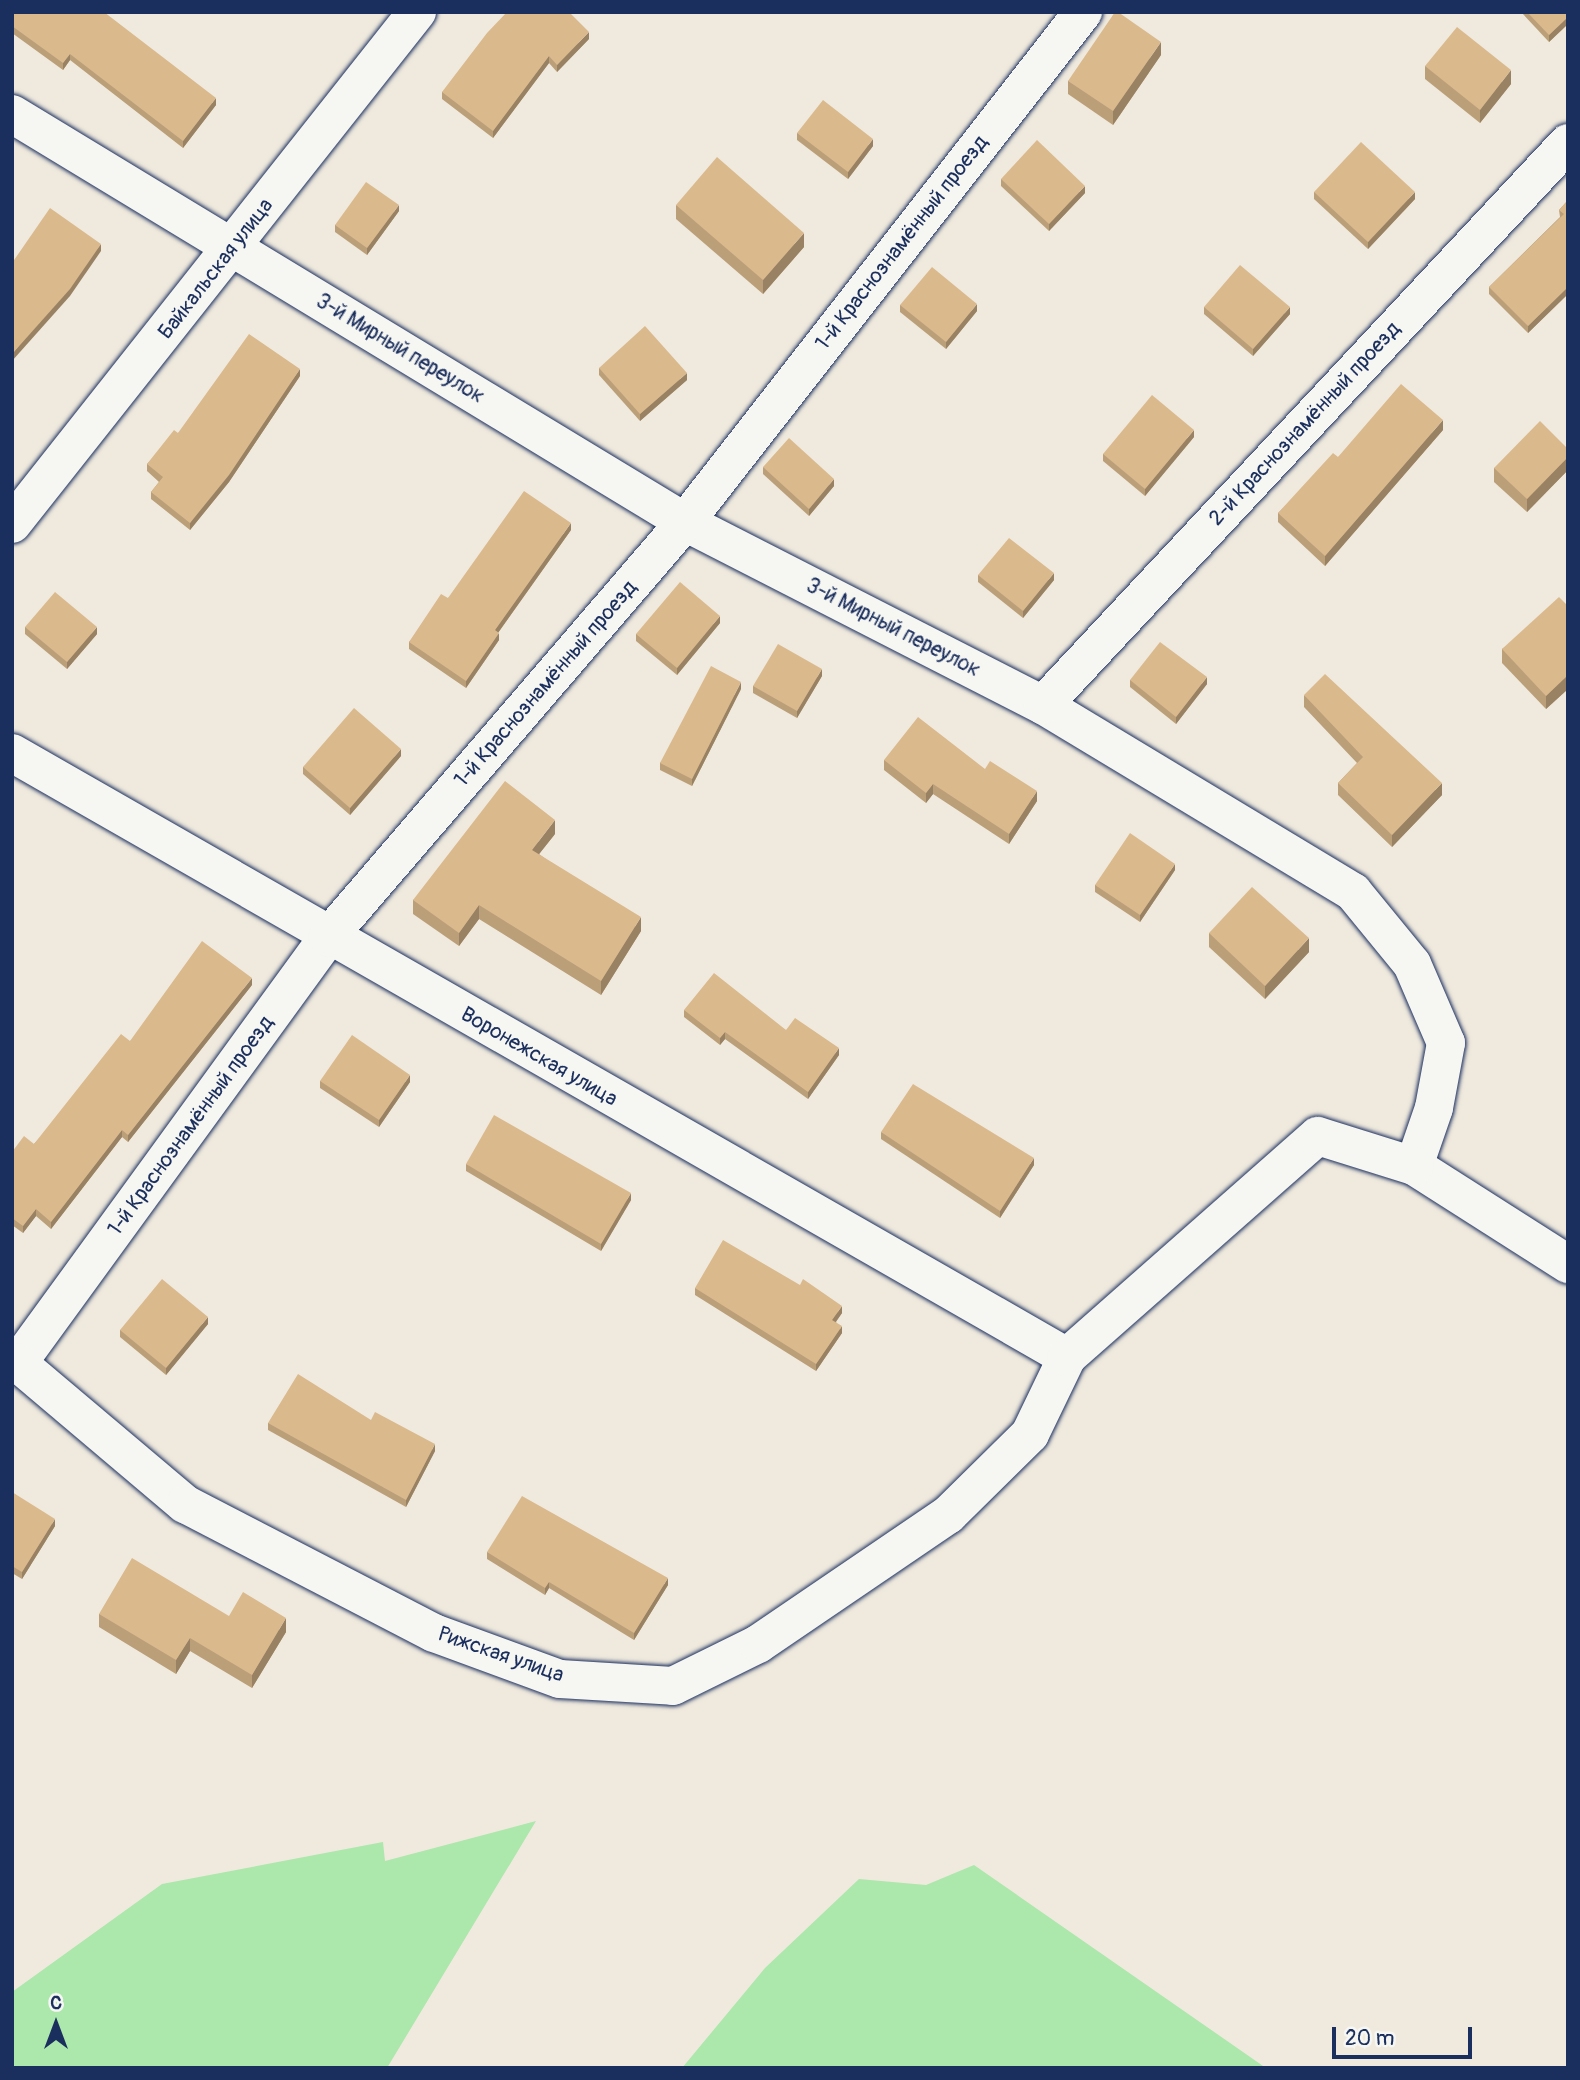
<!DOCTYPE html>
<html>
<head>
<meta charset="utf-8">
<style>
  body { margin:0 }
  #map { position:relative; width:1580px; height:2080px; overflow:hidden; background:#f0eade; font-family:Pangolin,sans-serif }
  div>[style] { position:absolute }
  .green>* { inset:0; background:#ace7ac }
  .roads { filter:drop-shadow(0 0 2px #1b2f5e) drop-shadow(0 0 2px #1b2f5e) }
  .minor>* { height:38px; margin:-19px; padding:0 19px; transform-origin:19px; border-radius:19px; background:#f6f6f2 }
  .wall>* { inset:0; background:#bb9f79 }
  .shaded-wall>* { inset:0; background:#998263 }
  .building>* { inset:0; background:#dab98d }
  span { translate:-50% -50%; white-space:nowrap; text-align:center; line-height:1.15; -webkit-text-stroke:5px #f6f6f2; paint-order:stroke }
  .street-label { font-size:21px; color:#1b2f5e }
  .frame { position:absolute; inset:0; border:14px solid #1b2f5e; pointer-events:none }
  .north { position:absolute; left:21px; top:1989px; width:70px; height:70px; -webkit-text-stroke:5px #f6f6f2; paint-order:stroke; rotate:0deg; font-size:19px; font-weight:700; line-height:28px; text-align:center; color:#1b2f5e }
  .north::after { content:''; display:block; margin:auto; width:24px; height:32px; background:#1b2f5e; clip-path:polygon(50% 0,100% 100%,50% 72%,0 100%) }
  .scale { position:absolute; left:1332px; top:2027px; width:140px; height:32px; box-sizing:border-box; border:4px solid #1b2f5e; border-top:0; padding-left:9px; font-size:21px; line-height:24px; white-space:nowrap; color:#1b2f5e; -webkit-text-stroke:5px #f6f6f2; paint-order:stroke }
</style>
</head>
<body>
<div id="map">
  <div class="green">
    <i style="clip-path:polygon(536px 1821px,387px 2068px,12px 2068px,12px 1992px,162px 1884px,383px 1842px,385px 1861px)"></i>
    <i style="clip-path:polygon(974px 1865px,1266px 2068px,682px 2068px,765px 1968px,859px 1879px,926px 1885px)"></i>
  </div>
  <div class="roads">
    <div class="minor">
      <i style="left:12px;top:114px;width:787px;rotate:31.23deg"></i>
      <i style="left:685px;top:522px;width:402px;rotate:27.1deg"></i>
      <i style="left:1043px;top:705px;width:362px;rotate:31.1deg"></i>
      <i style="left:1353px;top:892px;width:93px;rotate:50.7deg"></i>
      <i style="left:1412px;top:964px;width:86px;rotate:66.7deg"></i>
      <i style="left:1446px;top:1043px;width:66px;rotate:100.5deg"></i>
      <i style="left:1434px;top:1108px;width:61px;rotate:109deg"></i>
      <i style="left:1414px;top:1166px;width:183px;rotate:32.5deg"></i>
      <i style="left:12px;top:524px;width:653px;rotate:-51.66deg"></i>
      <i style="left:1043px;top:705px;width:769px;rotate:-46.95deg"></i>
      <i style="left:12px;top:753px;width:1216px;rotate:29.79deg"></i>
      <i style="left:18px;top:1363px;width:527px;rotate:-53.96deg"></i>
      <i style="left:328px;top:937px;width:547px;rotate:-49.3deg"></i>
      <i style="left:685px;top:522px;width:647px;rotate:-52.03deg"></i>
      <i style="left:12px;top:1365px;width:6px;rotate:-18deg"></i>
      <i style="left:18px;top:1363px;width:219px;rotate:40.2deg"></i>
      <i style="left:185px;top:1504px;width:280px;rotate:27.4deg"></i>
      <i style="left:434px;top:1633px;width:134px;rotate:20.1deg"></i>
      <i style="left:560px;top:1679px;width:113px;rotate:3.5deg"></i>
      <i style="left:673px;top:1686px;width:95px;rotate:-26.3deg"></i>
      <i style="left:758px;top:1644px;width:230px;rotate:-34.2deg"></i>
      <i style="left:948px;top:1515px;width:115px;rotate:-44.6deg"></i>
      <i style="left:1030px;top:1434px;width:85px;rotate:-64.3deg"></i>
      <i style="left:1067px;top:1357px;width:334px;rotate:-41.4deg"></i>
      <i style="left:1318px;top:1136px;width:101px;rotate:17.4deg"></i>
    </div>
  </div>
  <div class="wall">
    <i style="clip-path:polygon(12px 12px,216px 105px,183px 148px,70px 60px,63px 70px,12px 33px)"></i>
    <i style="clip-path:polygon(1521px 12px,1568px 12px,1568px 24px,1549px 42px)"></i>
    <i style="clip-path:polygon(589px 39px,557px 72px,549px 63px,493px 138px,442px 99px,442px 92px)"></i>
    <i style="clip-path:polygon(1161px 55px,1113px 125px,1068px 94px,1068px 81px)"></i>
    <i style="clip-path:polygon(1425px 66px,1511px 84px,1480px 123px,1425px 79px)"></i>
    <i style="clip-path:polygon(797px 133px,873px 146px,848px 179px,797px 140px)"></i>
    <i style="clip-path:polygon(1001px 179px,1085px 193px,1049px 231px,1001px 186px)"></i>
    <i style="clip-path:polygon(1314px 192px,1415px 199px,1368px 249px,1314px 199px)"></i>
    <i style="clip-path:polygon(1568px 200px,1568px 294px,1528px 333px,1489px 294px,1489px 287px,1560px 217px,1559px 210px)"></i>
    <i style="clip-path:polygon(676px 205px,804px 247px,763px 294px,676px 219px)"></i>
    <i style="clip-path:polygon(399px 211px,367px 255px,335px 232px,335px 225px)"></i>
    <i style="clip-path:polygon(900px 305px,977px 311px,946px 349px,900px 312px)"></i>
    <i style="clip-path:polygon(1204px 307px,1290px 314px,1253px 356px,1204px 314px)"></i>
    <i style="clip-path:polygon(599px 368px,687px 380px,640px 421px,599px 375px)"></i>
    <i style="clip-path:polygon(300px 376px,229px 482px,190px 530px,151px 499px,151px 492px,159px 482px,147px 471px,147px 464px,178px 433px)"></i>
    <i style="clip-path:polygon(1443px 430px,1325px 566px,1278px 522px,1278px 513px,1338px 457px)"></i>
    <i style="clip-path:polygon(1194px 437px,1145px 496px,1103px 461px,1103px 454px)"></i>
    <i style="clip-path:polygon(1568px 449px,1568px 470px,1527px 512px,1494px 482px,1494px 468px)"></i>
    <i style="clip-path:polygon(763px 467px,834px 486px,809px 516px,763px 474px)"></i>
    <i style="clip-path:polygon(571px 530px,498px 633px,499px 640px,466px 688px,409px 649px,409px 642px,448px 598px)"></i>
    <i style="clip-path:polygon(978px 575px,1054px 580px,1023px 618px,978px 582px)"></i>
    <i style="clip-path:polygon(1568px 606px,1568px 689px,1546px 709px,1502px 663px,1502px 649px)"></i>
    <i style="clip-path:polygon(720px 623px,677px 675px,636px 641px,636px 634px)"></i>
    <i style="clip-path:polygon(25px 627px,97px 634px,67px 669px,25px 634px)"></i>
    <i style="clip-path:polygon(822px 676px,797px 718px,753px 693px,753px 686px)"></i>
    <i style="clip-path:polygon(1130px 680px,1207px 684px,1176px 724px,1130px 687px)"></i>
    <i style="clip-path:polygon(741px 689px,692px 786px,660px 770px,660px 763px)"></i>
    <i style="clip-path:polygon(1304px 695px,1442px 795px,1392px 847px,1338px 795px,1338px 783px,1357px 763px,1304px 707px)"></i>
    <i style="clip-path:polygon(401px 756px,350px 815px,303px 774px,303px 767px)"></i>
    <i style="clip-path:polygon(884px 760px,985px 769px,1037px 801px,1009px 844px,933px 794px,926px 803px,884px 770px)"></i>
    <i style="clip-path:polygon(555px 834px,539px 854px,641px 931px,601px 995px,479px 919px,459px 946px,413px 914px,413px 900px)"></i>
    <i style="clip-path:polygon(1175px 870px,1140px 922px,1095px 892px,1095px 885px)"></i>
    <i style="clip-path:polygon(1209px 933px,1309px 952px,1265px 999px,1209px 947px)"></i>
    <i style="clip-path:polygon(252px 985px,128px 1142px,122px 1137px,51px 1229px,36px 1216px,23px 1233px,12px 1225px,12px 1152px,34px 1144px,130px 1041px)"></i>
    <i style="clip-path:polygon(684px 1010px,786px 1030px,839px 1055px,808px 1099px,725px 1039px,720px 1045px,684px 1017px)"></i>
    <i style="clip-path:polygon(320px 1081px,410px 1082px,379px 1127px,320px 1088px)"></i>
    <i style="clip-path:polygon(881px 1132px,1034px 1165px,1000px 1218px,881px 1139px)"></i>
    <i style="clip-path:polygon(466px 1164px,631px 1200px,601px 1251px,466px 1171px)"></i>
    <i style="clip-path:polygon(695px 1288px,842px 1313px,836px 1322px,842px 1333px,816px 1371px,695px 1295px)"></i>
    <i style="clip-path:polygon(208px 1324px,166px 1375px,120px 1337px,120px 1330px)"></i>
    <i style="clip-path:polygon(371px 1420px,435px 1451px,406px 1507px,268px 1430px,268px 1423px)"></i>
    <i style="clip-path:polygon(12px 1492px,55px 1526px,22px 1579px,12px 1573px)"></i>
    <i style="clip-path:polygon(487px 1552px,668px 1585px,634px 1640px,549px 1588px,545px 1595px,487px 1559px)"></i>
    <i style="clip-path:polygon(99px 1614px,229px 1616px,286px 1632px,252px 1688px,190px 1651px,176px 1674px,99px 1627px)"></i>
  </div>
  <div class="shaded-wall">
    <i style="clip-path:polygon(1568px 17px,1568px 24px,1549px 42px,1549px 35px)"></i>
    <i style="clip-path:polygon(589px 32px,589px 39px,557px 72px,557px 65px)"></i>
    <i style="clip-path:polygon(1161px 42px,1161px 55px,1113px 125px,1113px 111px)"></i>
    <i style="clip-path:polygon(70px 54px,70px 60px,63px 70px,63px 63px)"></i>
    <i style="clip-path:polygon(549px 56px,549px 63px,493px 138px,493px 131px)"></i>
    <i style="clip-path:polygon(1511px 70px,1511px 84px,1480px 123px,1480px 110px)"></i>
    <i style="clip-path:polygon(216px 98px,216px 105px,183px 148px,183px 141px)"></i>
    <i style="clip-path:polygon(873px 139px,873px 146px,848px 179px,848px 172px)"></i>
    <i style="clip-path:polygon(1085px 186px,1085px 193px,1049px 231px,1049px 224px)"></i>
    <i style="clip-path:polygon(1415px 192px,1415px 199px,1368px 249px,1368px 242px)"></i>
    <i style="clip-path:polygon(399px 205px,399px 211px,367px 255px,367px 248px)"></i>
    <i style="clip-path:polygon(804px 233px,804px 247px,763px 294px,763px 280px)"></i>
    <i style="clip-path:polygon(101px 244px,101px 251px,70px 296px,12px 361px,12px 354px)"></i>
    <i style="clip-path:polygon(1568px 287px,1568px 294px,1528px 333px,1528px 326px)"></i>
    <i style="clip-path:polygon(977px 304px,977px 311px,946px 349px,946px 342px)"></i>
    <i style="clip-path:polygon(1290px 307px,1290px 314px,1253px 356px,1253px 349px)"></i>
    <i style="clip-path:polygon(300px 369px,300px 376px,229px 482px,190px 530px,190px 523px)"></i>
    <i style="clip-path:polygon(687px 373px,687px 380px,640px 421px,640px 414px)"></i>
    <i style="clip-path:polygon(1443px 420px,1443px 430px,1325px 566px,1325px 556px)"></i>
    <i style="clip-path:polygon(1194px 430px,1194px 437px,1145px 496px,1145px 489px)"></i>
    <i style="clip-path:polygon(1568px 457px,1568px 470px,1527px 512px,1527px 499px)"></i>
    <i style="clip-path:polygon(834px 479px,834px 486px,809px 516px,809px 509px)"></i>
    <i style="clip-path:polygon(571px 523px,571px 530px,495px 637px,495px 630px)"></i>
    <i style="clip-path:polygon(1054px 573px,1054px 580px,1023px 618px,1023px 611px)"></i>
    <i style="clip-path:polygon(720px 616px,720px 623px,677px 675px,677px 668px)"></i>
    <i style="clip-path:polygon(97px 627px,97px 634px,67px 669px,67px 662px)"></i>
    <i style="clip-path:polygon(499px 633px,499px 640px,466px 688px,466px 681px)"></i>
    <i style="clip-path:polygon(822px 669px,822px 676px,797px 718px,797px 711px)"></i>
    <i style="clip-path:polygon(1568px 675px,1568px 689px,1546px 709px,1546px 696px)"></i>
    <i style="clip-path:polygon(1207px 677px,1207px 684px,1176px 724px,1176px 717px)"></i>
    <i style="clip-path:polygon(741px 682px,741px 689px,692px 786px,692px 779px)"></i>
    <i style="clip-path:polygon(401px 749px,401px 756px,350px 815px,350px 808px)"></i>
    <i style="clip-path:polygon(1442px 783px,1442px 795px,1392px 847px,1392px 835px)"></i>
    <i style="clip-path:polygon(933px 784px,933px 794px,926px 803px,926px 793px)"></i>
    <i style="clip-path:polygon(1037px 791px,1037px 801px,1009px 844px,1009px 834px)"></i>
    <i style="clip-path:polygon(555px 820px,555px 834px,532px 863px,532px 850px)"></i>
    <i style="clip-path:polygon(1175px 864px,1175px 870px,1140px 922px,1140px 915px)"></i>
    <i style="clip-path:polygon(479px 905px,479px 919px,459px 946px,459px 933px)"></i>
    <i style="clip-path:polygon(641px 917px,641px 931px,601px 995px,601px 981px)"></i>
    <i style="clip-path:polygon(1309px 938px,1309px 952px,1265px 999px,1265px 986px)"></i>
    <i style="clip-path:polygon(252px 978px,252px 985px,128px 1142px,128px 1135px)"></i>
    <i style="clip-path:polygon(725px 1032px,725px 1039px,720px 1045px,720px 1038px)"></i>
    <i style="clip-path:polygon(839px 1048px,839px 1055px,808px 1099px,808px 1092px)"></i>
    <i style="clip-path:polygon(410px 1075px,410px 1082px,379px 1127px,379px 1120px)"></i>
    <i style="clip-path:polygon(122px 1130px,122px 1137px,51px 1229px,51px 1222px)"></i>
    <i style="clip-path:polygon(1034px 1158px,1034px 1165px,1000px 1218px,1000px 1211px)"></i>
    <i style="clip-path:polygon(631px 1193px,631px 1200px,601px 1251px,601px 1244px)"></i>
    <i style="clip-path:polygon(36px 1209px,36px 1216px,23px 1233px,23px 1226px)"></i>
    <i style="clip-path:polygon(842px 1306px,842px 1313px,832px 1327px,832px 1320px)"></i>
    <i style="clip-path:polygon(208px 1317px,208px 1324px,166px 1375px,166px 1368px)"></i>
    <i style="clip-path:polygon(842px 1326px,842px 1333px,816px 1371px,816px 1364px)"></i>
    <i style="clip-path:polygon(435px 1444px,435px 1451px,406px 1507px,406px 1500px)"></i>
    <i style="clip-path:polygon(55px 1519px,55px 1526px,22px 1579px,22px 1572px)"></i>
    <i style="clip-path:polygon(668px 1578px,668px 1585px,634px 1640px,634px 1633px)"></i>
    <i style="clip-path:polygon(549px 1582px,549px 1588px,545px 1595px,545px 1588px)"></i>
    <i style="clip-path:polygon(286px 1618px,286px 1632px,252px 1688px,252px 1675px)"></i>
    <i style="clip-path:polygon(190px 1638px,190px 1651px,176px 1674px,176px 1660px)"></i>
  </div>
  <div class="building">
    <i style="clip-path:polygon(12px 12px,104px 12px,216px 98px,183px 141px,70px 54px,63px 63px,12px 26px)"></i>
    <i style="clip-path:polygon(507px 12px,569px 12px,589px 32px,557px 65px,549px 56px,493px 131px,442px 92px,487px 33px)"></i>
    <i style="clip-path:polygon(1115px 12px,1118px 12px,1161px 42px,1113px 111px,1068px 81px)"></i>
    <i style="clip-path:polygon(1527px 12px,1568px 12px,1568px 17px,1549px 35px)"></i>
    <i style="clip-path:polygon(1457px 27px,1511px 70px,1480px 110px,1425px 66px)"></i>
    <i style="clip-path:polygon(823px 100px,873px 139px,848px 172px,797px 133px)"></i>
    <i style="clip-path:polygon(1037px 140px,1085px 186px,1049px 224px,1001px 179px)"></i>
    <i style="clip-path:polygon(1361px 142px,1415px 192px,1368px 242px,1314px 192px)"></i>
    <i style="clip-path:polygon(717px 157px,804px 233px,763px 280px,676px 205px)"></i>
    <i style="clip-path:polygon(366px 182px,399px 205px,367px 248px,335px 225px)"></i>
    <i style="clip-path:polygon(1568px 200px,1568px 287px,1528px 326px,1489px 287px,1564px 214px,1559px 210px)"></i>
    <i style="clip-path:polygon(50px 208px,101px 244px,70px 289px,12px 354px,12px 263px)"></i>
    <i style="clip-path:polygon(1240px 265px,1290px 307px,1253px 349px,1204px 307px)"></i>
    <i style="clip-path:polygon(932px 267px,977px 304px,946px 342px,900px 305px)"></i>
    <i style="clip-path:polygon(645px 326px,687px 373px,640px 414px,599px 368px)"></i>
    <i style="clip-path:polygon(249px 334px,300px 369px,229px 475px,190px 523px,151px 492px,163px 477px,147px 464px,174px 430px,178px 433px)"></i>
    <i style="clip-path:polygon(1401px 384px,1443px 420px,1325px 556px,1278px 513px,1333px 453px,1338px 457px)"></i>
    <i style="clip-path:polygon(1152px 395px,1194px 430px,1145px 489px,1103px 454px)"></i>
    <i style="clip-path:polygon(1540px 421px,1568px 449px,1568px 457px,1527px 499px,1494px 468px)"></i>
    <i style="clip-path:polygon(789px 438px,834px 479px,809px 509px,763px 467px)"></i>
    <i style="clip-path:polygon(524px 491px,571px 523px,495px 630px,499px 633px,466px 681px,409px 642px,441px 594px,448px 598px)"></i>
    <i style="clip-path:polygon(1009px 538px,1054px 573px,1023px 611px,978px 575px)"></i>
    <i style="clip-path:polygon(680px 582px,720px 616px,677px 668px,636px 634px)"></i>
    <i style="clip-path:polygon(55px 592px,97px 627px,67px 662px,25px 627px)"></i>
    <i style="clip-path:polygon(1559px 597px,1568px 606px,1568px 675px,1546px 696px,1502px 649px)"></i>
    <i style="clip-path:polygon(1160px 642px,1207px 677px,1176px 717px,1130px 680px)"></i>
    <i style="clip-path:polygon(778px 644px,822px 669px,797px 711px,753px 686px)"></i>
    <i style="clip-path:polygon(711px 666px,741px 682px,692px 779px,660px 763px)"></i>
    <i style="clip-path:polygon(1325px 674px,1442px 783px,1392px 835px,1338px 783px,1363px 757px,1304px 695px)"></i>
    <i style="clip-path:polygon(354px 708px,401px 749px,350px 808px,303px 767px)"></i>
    <i style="clip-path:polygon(918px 717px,985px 769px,990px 761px,1037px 791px,1009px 834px,933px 784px,926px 793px,884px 760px)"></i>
    <i style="clip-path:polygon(505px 781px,555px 820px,532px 850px,641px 917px,601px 981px,479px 905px,459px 933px,413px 900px)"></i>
    <i style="clip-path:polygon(1130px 833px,1175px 864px,1140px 915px,1095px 885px)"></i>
    <i style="clip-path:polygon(1252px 887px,1309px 938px,1265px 986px,1209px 933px)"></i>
    <i style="clip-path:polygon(202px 941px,252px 978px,128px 1135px,122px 1130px,51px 1222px,36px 1209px,23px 1226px,12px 1218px,12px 1152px,24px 1136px,34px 1144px,121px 1034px,130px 1041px)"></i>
    <i style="clip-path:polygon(714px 973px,786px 1030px,795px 1018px,839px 1048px,808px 1092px,725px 1032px,720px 1038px,684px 1010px)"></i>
    <i style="clip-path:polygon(352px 1035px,410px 1075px,379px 1120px,320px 1081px)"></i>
    <i style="clip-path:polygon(913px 1084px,1034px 1158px,1000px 1211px,881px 1132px)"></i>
    <i style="clip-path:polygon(494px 1115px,631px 1193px,601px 1244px,466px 1164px)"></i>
    <i style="clip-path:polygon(723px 1240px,800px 1285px,803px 1279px,842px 1306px,832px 1320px,842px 1326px,816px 1364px,695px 1288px)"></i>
    <i style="clip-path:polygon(162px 1279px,208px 1317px,166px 1368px,120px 1330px)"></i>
    <i style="clip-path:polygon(298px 1374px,371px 1420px,375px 1412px,435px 1444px,406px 1500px,268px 1423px)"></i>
    <i style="clip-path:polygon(12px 1492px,55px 1519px,22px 1572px,12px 1566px)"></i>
    <i style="clip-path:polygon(522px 1496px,668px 1578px,634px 1633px,549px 1582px,545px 1588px,487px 1552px)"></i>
    <i style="clip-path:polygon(132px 1558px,229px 1616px,243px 1592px,286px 1618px,252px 1675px,190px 1638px,176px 1660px,99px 1614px)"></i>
  </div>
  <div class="street-label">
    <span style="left:902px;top:243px;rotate:-52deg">1-й Краснознамённый проезд</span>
    <span style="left:216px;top:269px;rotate:-52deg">Байкальская улица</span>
    <span style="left:400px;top:349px;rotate:31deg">3-й Мирный переулок</span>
    <span style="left:1305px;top:424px;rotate:-47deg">2-й Краснознамённый проезд</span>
    <span style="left:893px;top:628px;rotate:27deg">3-й Мирный переулок</span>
    <span style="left:546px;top:684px;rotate:-49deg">1-й Краснознамённый проезд</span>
    <span style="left:539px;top:1057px;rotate:30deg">Воронежская улица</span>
    <span style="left:191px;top:1126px;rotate:-54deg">1-й Краснознамённый проезд</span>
    <span style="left:501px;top:1655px;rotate:19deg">Рижская улица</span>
  </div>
  <div class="frame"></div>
  <div class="north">С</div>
  <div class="scale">20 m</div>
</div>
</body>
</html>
